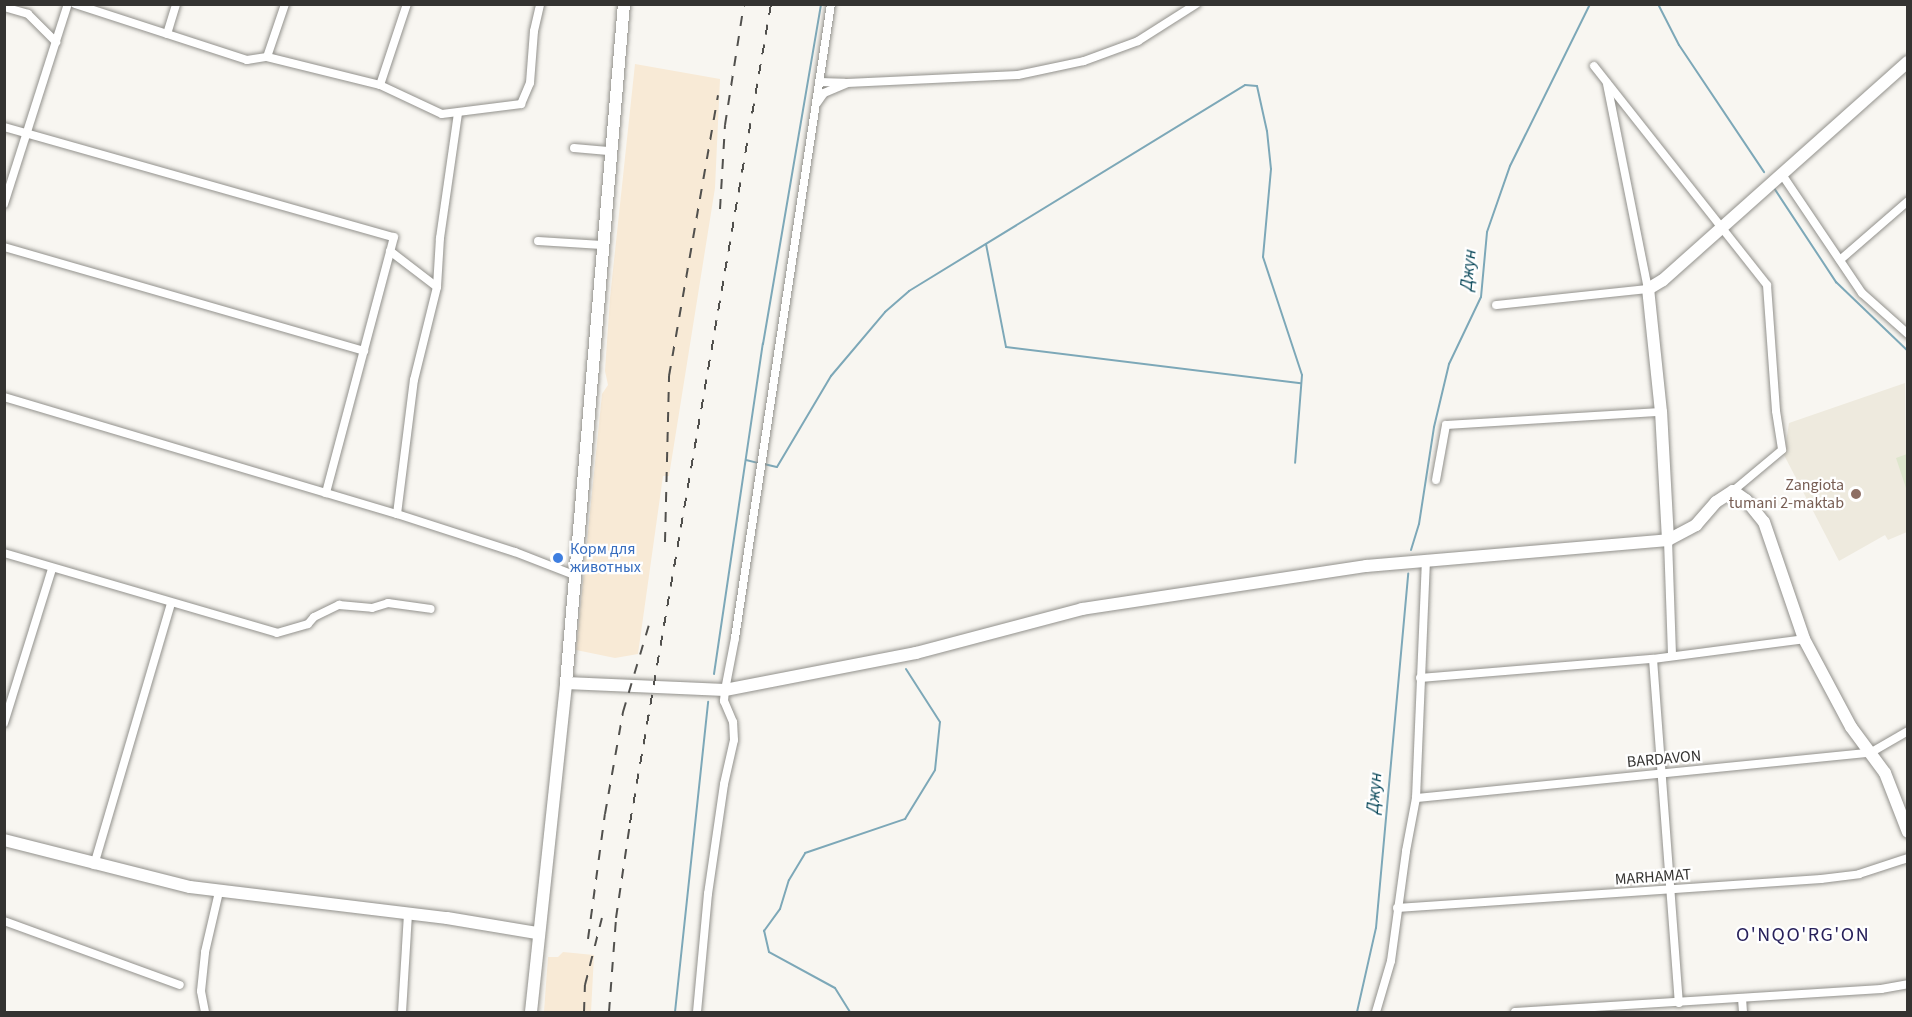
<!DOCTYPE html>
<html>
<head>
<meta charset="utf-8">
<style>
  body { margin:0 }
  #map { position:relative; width:1912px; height:1017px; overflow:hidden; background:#f8f6f1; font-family:"Source Sans 3",sans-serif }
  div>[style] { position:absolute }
  .industrial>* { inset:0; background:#f8ead6 }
  .built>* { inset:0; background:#eeeade }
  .green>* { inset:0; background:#dee6cd }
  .stream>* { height:2px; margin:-1px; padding:0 1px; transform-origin:1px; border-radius:1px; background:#7da8b8 }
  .roads { filter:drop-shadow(0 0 2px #92918c) drop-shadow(0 0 2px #92918c) }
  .street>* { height:8px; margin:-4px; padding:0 4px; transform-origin:4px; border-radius:4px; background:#fff }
  .secondary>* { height:12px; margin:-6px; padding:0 6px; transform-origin:6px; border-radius:6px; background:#fff }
  .rail>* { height:2px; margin-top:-1px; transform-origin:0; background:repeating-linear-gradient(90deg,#51504d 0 10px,transparent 0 20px) }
  .dots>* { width:16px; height:16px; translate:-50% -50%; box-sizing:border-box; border:3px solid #fff; border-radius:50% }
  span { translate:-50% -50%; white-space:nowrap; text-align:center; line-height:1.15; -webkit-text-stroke:4.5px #fff; paint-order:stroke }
  .education-label { font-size:16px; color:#785e54 }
  .right { translate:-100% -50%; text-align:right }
  .shop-label { font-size:16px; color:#366cbe }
  .left { translate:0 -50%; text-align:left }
  .street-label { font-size:16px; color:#343331 }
  .water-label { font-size:18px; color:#074658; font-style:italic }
  .quarter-label { font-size:20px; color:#28215b; letter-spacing:1.5px }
  .frame { position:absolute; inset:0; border:6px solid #343331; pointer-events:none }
</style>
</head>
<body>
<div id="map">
  <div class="industrial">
    <i style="clip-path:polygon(635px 64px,720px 79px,715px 188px,669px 476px,663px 476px,638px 654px,615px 658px,576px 650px,602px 394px,608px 385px,605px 371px,610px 298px)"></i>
    <i style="clip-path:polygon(563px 952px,594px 955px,591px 1012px,544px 1012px,548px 957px,558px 957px)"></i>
  </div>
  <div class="built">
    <i style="clip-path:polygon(1905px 383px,1907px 532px,1888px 540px,1885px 535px,1839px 561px,1784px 455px,1789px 423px)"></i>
  </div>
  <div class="green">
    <i style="clip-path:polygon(1907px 454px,1908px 454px,1907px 491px,1896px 458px)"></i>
  </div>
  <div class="stream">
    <i style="left:1658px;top:4px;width:46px;rotate:62.9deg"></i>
    <i style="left:1679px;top:45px;width:153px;rotate:56.2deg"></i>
    <i style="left:1774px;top:188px;width:113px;rotate:56.6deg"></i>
    <i style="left:1836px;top:282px;width:100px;rotate:43.8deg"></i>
    <i style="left:986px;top:244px;width:105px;rotate:79deg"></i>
    <i style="left:1006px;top:347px;width:297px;rotate:7deg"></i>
    <i style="left:746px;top:460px;width:12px;rotate:14deg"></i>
    <i style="left:764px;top:464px;width:13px;rotate:13deg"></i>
    <i style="left:777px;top:467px;width:106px;rotate:-59.3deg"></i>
    <i style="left:831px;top:376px;width:84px;rotate:-49.8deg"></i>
    <i style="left:885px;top:312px;width:32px;rotate:-41deg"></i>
    <i style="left:909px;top:291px;width:394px;rotate:-31.5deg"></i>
    <i style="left:1245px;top:85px;width:12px;rotate:5deg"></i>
    <i style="left:1257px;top:86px;width:46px;rotate:77.5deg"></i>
    <i style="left:1267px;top:131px;width:38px;rotate:84deg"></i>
    <i style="left:1271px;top:169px;width:88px;rotate:95.2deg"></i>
    <i style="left:1263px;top:257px;width:124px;rotate:71.7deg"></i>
    <i style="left:1302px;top:375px;width:88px;rotate:94.5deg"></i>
    <i style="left:1411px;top:550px;width:27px;rotate:-73deg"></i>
    <i style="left:1419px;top:524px;width:98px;rotate:-81.2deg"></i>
    <i style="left:1434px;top:427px;width:65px;rotate:-76.6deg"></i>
    <i style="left:1449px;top:364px;width:74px;rotate:-64.5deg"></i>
    <i style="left:1481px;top:297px;width:65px;rotate:-84.7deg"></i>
    <i style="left:1487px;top:232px;width:70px;rotate:-70.8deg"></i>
    <i style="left:1510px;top:166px;width:181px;rotate:-63.7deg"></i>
    <i style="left:714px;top:674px;width:334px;rotate:-81.6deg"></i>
    <i style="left:763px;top:344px;width:345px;rotate:-80.3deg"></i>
    <i style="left:675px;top:1012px;width:312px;rotate:-83.9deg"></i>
    <i style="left:850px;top:1012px;width:28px;rotate:-122deg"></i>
    <i style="left:835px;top:988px;width:75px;rotate:-151.4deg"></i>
    <i style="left:769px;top:952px;width:22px;rotate:-103deg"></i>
    <i style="left:764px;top:931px;width:27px;rotate:-54deg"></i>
    <i style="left:780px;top:909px;width:30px;rotate:-73deg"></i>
    <i style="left:789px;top:880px;width:31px;rotate:-59deg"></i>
    <i style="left:805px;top:853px;width:106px;rotate:-18.8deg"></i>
    <i style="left:905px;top:819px;width:57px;rotate:-58.5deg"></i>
    <i style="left:935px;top:770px;width:48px;rotate:-84.1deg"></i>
    <i style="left:940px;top:722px;width:63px;rotate:-122.7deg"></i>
    <i style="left:1357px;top:1012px;width:86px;rotate:-77.3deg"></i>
    <i style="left:1376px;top:928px;width:356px;rotate:-84.8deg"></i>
  </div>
  <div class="roads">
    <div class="street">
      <i style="left:75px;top:4px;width:181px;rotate:18deg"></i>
      <i style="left:247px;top:60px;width:20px;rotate:-9deg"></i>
      <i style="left:267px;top:57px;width:116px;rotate:13.9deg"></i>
      <i style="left:380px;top:85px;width:68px;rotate:25.1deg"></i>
      <i style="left:442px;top:114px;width:80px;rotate:-7.2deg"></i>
      <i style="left:521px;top:104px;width:23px;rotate:-67deg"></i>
      <i style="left:530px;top:83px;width:52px;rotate:-85.6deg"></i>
      <i style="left:534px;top:31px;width:28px;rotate:-77deg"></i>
      <i style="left:4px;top:7px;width:25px;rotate:16deg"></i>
      <i style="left:28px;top:14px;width:40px;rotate:45deg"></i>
      <i style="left:167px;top:34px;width:31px;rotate:-73deg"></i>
      <i style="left:267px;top:57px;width:56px;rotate:-71.2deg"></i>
      <i style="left:1594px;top:66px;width:279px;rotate:51.7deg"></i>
      <i style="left:1767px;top:285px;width:126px;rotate:85.9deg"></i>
      <i style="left:1776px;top:411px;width:39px;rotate:81deg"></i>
      <i style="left:1782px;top:450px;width:64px;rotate:140.1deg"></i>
      <i style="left:819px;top:82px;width:25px;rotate:2deg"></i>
      <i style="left:380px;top:85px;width:85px;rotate:-71.6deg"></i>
      <i style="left:817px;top:103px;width:12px;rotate:-55deg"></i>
      <i style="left:824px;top:93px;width:25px;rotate:-23deg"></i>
      <i style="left:847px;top:83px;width:171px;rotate:-2.7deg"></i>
      <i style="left:1018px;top:75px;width:67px;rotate:-12deg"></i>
      <i style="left:1084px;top:61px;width:58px;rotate:-20.3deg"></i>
      <i style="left:1138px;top:41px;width:69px;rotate:-32.5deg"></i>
      <i style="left:4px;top:127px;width:405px;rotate:15.8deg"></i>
      <i style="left:394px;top:237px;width:265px;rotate:104.9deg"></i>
      <i style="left:574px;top:148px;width:37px;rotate:5deg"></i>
      <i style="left:1781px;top:173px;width:145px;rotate:56deg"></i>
      <i style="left:1862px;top:293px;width:62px;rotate:41.7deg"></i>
      <i style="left:4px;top:204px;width:210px;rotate:-72.3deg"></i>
      <i style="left:538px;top:241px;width:64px;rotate:3.6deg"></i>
      <i style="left:4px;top:247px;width:375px;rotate:16.1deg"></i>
      <i style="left:390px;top:251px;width:59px;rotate:37.5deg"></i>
      <i style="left:1840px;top:260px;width:90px;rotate:-40.9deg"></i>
      <i style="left:1496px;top:305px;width:153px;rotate:-6deg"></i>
      <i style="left:1648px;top:289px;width:209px;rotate:-101.3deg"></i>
      <i style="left:4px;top:397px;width:410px;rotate:16.6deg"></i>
      <i style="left:397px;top:514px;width:124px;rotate:17.9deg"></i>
      <i style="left:515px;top:552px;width:63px;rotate:21.3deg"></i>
      <i style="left:1436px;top:480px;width:56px;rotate:-79.7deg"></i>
      <i style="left:1446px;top:425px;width:215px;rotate:-3.5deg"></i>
      <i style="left:397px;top:514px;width:135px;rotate:-82.8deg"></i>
      <i style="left:414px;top:380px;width:96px;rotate:-76.1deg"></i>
      <i style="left:437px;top:287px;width:49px;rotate:-86.5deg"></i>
      <i style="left:440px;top:238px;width:126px;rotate:-81.8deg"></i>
      <i style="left:1668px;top:540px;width:115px;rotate:88deg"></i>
      <i style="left:4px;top:553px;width:284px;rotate:16.3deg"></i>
      <i style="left:277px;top:633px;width:32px;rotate:-16deg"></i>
      <i style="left:308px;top:624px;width:9px;rotate:-49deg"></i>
      <i style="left:314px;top:617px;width:28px;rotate:-26deg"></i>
      <i style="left:339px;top:605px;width:33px;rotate:5deg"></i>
      <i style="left:372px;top:608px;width:17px;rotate:-17deg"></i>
      <i style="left:388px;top:603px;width:43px;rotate:7.9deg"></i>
      <i style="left:1653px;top:659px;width:345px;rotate:85.7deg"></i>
      <i style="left:1420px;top:678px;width:234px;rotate:-4.7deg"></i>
      <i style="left:1653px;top:659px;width:152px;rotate:-7.5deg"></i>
      <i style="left:4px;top:723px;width:161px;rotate:-72.7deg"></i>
      <i style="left:1416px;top:798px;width:456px;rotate:-5.7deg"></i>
      <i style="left:1870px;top:753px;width:44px;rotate:-30.1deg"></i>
      <i style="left:94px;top:865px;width:273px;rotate:-73.6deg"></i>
      <i style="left:1397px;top:908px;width:425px;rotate:-3.9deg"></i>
      <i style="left:1821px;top:879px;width:38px;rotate:-7deg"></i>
      <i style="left:1859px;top:874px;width:52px;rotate:-18.1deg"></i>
      <i style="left:4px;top:921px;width:187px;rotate:20deg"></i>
      <i style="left:1742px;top:998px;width:14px;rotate:86deg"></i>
      <i style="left:205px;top:1012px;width:21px;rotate:-101deg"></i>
      <i style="left:201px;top:991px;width:39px;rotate:-84deg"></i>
      <i style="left:205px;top:952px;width:62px;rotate:-76.9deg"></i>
      <i style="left:402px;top:1012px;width:99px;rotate:-86.5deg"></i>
      <i style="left:697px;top:1012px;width:119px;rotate:-84.7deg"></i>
      <i style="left:708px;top:894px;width:111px;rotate:-81.7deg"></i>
      <i style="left:724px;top:784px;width:45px;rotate:-77.2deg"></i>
      <i style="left:734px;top:740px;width:18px;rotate:-93deg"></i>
      <i style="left:733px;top:722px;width:23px;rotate:-113deg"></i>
      <i style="left:724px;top:701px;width:11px;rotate:-85deg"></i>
      <i style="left:725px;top:690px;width:53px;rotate:-79.1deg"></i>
      <i style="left:735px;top:638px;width:641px;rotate:-81.39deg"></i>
      <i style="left:1376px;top:1012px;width:53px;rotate:-73.6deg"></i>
      <i style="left:1391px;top:961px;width:111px;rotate:-82.2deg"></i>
      <i style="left:1406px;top:851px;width:54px;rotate:-79.3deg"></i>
      <i style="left:1416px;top:798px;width:237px;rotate:-87.6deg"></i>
      <i style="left:1515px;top:1012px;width:367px;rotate:-3.6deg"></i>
      <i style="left:1881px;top:989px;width:27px;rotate:-10deg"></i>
    </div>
    <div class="secondary">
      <i style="left:1668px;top:540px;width:128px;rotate:-93.1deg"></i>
      <i style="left:1661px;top:412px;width:124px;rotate:-96deg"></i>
      <i style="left:1648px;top:289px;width:17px;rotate:-31deg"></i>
      <i style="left:1663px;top:280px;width:328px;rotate:-41.7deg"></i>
      <i style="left:566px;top:683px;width:159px;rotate:2.5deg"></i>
      <i style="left:725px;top:690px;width:195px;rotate:-11deg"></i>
      <i style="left:916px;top:653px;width:172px;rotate:-14.8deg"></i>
      <i style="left:1082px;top:609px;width:287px;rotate:-8.6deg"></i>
      <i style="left:1366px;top:566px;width:303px;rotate:-4.9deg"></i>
      <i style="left:1668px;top:540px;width:32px;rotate:-28deg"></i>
      <i style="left:1696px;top:525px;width:30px;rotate:-49deg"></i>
      <i style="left:1716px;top:502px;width:20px;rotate:-33deg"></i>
      <i style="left:1733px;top:491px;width:16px;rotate:35deg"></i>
      <i style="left:1746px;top:500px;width:28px;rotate:51deg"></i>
      <i style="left:1764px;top:522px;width:124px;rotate:71.1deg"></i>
      <i style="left:1804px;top:639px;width:100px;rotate:61.9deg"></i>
      <i style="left:1851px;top:727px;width:57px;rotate:53.5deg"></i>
      <i style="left:1885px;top:773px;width:63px;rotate:68.7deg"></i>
      <i style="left:4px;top:840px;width:192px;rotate:14.2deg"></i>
      <i style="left:190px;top:887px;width:259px;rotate:6.9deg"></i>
      <i style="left:447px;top:918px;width:91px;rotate:9.5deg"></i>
      <i style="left:531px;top:1012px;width:331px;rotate:-83.9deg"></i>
      <i style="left:566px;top:683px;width:681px;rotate:-85.12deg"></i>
    </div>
  </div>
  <div class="rail">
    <i style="left:720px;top:209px;width:84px;rotate:-86.6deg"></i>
    <i style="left:725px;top:125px;width:122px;rotate:-81.1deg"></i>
    <i style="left:665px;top:542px;width:166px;rotate:-88.6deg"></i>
    <i style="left:669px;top:376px;width:285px;rotate:-80.1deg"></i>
    <i style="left:588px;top:939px;width:126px;rotate:-82.3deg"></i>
    <i style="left:605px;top:814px;width:104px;rotate:-80deg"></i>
    <i style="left:623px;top:712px;width:98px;rotate:-73.4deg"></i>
    <i style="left:584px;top:1012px;width:27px;rotate:-88deg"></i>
    <i style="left:585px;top:985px;width:69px;rotate:-75.8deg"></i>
    <i style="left:609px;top:1012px;width:94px;rotate:-85.7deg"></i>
    <i style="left:616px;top:918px;width:96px;rotate:-81.6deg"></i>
    <i style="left:630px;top:823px;width:831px;rotate:-80.23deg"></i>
  </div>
  <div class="dots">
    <i style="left:1856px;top:494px;background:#8d6e63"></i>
    <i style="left:558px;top:558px;background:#3f7fe0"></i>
  </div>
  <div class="education-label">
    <span class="right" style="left:1844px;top:494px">Zangiota<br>tumani 2-maktab</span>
  </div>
  <div class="shop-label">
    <span class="left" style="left:570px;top:558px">Корм для<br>животных</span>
  </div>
  <div class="street-label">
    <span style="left:1664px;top:759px;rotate:-5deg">BARDAVON</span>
    <span style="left:1653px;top:877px;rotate:-4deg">MARHAMAT</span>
  </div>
  <div class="water-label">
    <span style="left:1469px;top:270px;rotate:-84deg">Джун</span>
    <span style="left:1375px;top:793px;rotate:-85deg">Джун</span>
  </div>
  <div class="quarter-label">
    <span style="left:1803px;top:935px">O'NQO'RG'ON</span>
  </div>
  <div class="frame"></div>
</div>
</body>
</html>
